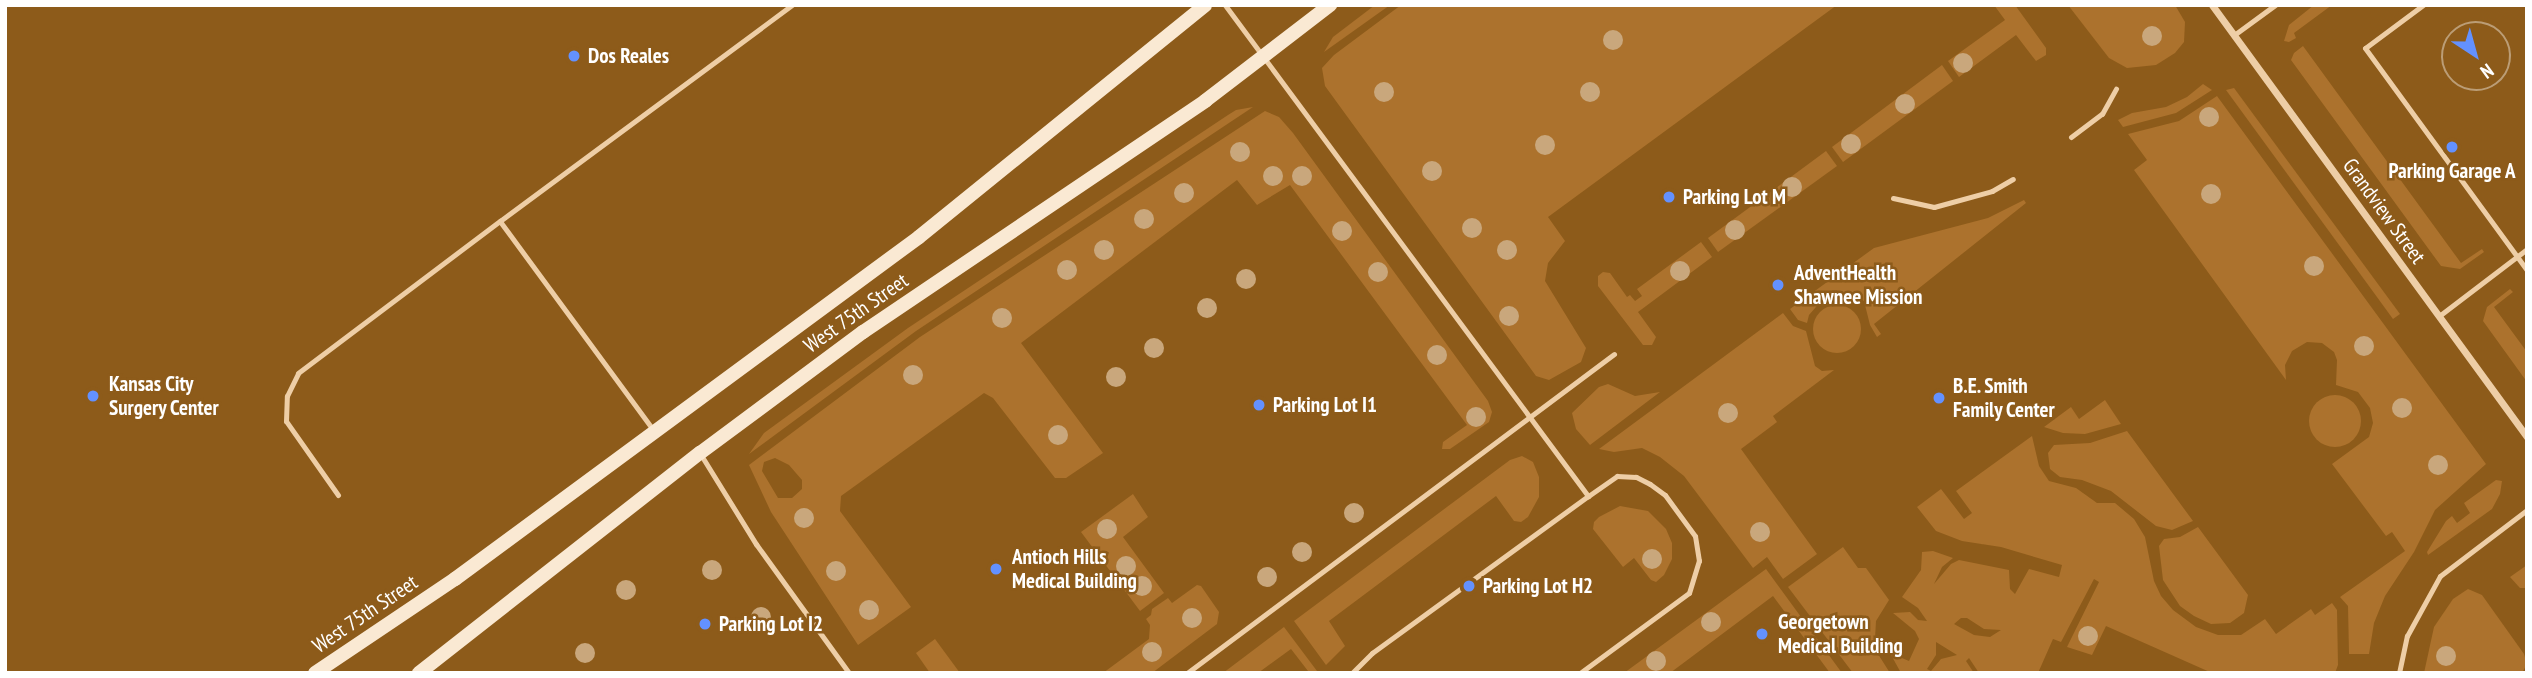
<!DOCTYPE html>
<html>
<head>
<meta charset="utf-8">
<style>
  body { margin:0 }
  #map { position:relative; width:2532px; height:678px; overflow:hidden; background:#8d5b1a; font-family:"PT Sans Narrow",sans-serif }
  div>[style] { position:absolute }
  .green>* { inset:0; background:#ac722d }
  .round { border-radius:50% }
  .lane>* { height:5px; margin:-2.5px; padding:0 2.5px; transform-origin:2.5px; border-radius:2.5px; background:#eecea6 }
  .street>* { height:7px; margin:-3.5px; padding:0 3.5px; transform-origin:3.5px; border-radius:3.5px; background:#eecea6 }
  .secondary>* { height:14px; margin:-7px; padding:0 7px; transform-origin:7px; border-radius:7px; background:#fae9d3 }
  .trees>* { width:20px; height:20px; margin:-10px; border-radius:50%; background:#c9a77c }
  .dots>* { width:19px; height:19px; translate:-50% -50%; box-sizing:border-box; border:4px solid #8d5b1a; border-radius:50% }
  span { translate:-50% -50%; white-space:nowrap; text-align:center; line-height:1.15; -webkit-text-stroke:5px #8d5b1a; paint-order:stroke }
  .poi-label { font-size:21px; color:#fff; font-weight:700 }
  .left { translate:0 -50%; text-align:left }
  .street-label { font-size:21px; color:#fff }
  .frame { position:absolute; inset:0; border:7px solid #fff; pointer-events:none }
  .north { position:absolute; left:2441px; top:21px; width:70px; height:70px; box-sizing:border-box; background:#8d5b1a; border:2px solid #bb9d76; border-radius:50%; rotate:144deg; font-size:19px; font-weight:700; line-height:28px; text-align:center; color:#fff }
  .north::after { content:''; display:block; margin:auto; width:24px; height:32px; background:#6391ff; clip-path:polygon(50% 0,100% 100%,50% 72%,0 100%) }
</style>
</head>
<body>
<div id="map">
  <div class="green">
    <i style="clip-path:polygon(1375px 5px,1390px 5px,1324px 52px,1333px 37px)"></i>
    <i style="clip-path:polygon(1401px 5px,1837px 5px,1548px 217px,1565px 241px,1548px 263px,1545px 281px,1586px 348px,1581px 362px,1549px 380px,1536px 376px,1325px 86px,1322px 68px,1334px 55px)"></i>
    <i style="clip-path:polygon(1994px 5px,2015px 5px,2046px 48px,2046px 55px,2036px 61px,2016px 35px,1959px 77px,1948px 61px,2005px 20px)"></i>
    <i style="clip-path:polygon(2068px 5px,2175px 5px,2185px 22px,2184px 42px,2175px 53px,2156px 65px,2127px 68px,2109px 58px)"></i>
    <i style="clip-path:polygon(2314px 5px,2332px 5px,2294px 33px,2296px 38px,2289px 42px,2284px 41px,2289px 25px)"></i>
    <i style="clip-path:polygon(2303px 46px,2461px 263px,2482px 249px,2484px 252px,2460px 269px,2441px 266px,2291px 60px,2294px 53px)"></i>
    <i style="clip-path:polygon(1942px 65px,1953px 81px,1843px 162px,1832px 147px)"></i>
    <i style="clip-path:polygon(2203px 84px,2212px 90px,2176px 113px,2123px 127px,2118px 120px,2132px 113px,2166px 107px,2187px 97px)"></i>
    <i style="clip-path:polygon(2234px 88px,2400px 314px,2393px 319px,2226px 90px)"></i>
    <i style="clip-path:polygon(2217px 96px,2486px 464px,2435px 510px,2414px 552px,2385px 596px,2374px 623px,2369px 654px,2349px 654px,2348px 606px,2340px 597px,2405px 551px,2392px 532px,2386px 536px,2332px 464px,2369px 437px,2373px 423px,2370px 408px,2358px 392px,2336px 385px,2337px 360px,2334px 352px,2322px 343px,2307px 342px,2292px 351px,2285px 365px,2286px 380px,2134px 170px,2147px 160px,2128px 134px,2179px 121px)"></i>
    <i style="clip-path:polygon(1253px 107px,916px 331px,749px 454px,764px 433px,908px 328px,1228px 115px,1236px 110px)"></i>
    <i style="clip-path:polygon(evenodd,1265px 111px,1279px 117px,1293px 133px,1488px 401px,1492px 412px,1489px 422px,1450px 449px,1442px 449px,1443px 442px,1467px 425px,1290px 185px,1257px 205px,1237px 180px,1021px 343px,1103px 453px,1066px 478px,1055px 478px,993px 398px,984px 393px,841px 496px,840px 511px,911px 607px,858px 645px,771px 512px,749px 465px,920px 337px,1265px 111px,775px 458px,789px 465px,802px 480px,802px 489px,792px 498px,778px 498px,762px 471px,764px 462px,775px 458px)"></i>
    <i style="clip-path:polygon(1826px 151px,1837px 166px,1718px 252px,1708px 238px)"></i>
    <i style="clip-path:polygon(2024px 200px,2026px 203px,1874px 324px,1881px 334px,1877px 337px,1870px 325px,1864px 301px,1851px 294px,1837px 294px,1822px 300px,1809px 315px,1807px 323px,1798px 320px,1790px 309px,1874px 248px,1988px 218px)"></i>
    <i style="clip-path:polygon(1701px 242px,1712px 257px,1638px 312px,1656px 337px,1652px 345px,1643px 345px,1598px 286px,1598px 276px,1603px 272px,1610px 273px,1627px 297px,1630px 295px,1635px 301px,1642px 296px,1637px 289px)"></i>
    <i style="clip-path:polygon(2510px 289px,2513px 292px,2494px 307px,2527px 352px,2527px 382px,2483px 321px,2487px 307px)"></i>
    <i class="round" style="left:1813px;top:305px;width:48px;height:48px"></i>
    <i style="clip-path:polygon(1783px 313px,1793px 326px,1806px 331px,1815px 366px,1822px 371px,1834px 370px,1773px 416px,1777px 422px,1741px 449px,1817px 554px,1783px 579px,1767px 557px,1753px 568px,1684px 476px,1660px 457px,1642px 448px,1614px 452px,1599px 449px)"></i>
    <i style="clip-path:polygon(1608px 384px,1635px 396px,1660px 392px,1590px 445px,1576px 429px,1572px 413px,1599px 387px)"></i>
    <i class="round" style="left:2309px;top:395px;width:52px;height:52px"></i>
    <i style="clip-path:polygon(2105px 400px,2121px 424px,2085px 434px,2063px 433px,2044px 427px,2071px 407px,2079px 419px)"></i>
    <i style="clip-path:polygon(2127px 431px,2193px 521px,2172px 530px,2156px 526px,2111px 491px,2082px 480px,2060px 477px,2050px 469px,2048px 453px,2054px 445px,2090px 443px)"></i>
    <i style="clip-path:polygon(evenodd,2032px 436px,2039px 466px,2049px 481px,2076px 488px,2097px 503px,2115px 503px,2134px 519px,2145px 537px,2154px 581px,2161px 596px,2173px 610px,2196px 627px,2218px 635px,2241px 635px,2265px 619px,2276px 634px,2311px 609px,2315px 615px,2332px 603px,2337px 610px,2338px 665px,2335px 673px,2212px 673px,2106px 626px,2092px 655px,2067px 647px,2099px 582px,2094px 579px,2061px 642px,2053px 639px,2038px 673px,1979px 673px,1969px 658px,1966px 661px,1974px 673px,1901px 673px,1890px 653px,1909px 661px,1919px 639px,1915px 631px,1893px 613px,1910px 612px,1918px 620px,1927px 621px,1918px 608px,1902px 597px,1921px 570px,1922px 552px,1933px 551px,1953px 558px,1942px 567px,1934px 584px,1951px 564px,1959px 560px,2009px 570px,2010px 589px,2015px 594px,2029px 569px,2059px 577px,2062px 565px,2001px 547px,1962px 541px,1936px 531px,1917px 507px,1941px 489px,1964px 519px,1972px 513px,1956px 491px,2032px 436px,1961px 618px,1967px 618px,1984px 629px,2001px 630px,1990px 637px,1974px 635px,1954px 624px,1961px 618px,2032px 436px,1936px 642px,1957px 655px,1941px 659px,1931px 671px,1927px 669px,1936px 655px,1936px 642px)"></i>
    <i style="clip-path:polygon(1522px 456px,1533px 462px,1539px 477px,1539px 497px,1528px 517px,1521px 522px,1514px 521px,1496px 496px,1329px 621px,1345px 646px,1326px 665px,1294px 621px,1510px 460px)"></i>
    <i style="clip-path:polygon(2496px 480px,2502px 481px,2500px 494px,2492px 509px,2428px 555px,2427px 552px,2446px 521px,2452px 516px,2457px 523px,2470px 513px,2464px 503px)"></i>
    <i style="clip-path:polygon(1133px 494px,1148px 517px,1123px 537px,1164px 593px,1140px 611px,1081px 532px)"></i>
    <i style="clip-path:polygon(1620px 506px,1648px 511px,1666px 529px,1672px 543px,1672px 559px,1664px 575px,1656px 582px,1651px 580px,1634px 558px,1623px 567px,1593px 529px,1594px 522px,1599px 517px)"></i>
    <i style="clip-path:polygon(2198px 527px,2248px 595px,2244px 613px,2230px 623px,2211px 624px,2194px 616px,2180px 606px,2163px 580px,2159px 546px,2164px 539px,2180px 537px)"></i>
    <i style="clip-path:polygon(1843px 547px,1858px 568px,1866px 568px,1889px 600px,1876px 621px,1875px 639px,1878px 654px,1890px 673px,1853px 673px,1788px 587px)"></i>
    <i style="clip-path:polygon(2527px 565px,2527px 588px,2520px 588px,2510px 577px)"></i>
    <i style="clip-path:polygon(1766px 569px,1842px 673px,1830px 673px,1773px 596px,1670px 673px,1624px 673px)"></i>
    <i style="clip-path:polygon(1197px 585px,1201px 586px,1219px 612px,1217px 624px,1152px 673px,1103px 673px,1149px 639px,1150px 625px,1146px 619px,1151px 615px,1152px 609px,1168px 598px,1172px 603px)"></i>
    <i style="clip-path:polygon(2468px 589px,2482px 595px,2524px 654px,2527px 664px,2522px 673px,2424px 673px,2434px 627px,2453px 599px)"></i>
    <i style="clip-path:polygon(1284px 627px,1317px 671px,1308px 671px,1291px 649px,1258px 673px,1223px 673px)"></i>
    <i style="clip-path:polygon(935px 639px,960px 673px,930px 673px,916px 653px)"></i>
  </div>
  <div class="lane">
    <i style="left:1225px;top:5px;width:611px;rotate:53.52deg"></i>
    <i style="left:1588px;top:496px;width:267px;rotate:144deg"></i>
    <i style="left:1372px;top:653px;width:28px;rotate:135deg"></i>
    <i style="left:2423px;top:5px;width:72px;rotate:143.4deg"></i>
    <i style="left:2365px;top:48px;width:275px;rotate:53.9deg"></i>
    <i style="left:2234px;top:35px;width:51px;rotate:-36.2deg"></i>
    <i style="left:2071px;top:137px;width:39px;rotate:-37deg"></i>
    <i style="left:2102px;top:114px;width:29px;rotate:-61deg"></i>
    <i style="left:1893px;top:198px;width:42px;rotate:12.4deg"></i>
    <i style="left:1934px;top:207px;width:60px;rotate:-15.4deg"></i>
    <i style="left:1992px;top:191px;width:24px;rotate:-30deg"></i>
    <i style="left:2439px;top:316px;width:111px;rotate:-37.3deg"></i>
    <i style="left:654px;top:431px;width:260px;rotate:-126.3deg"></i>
    <i style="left:500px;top:221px;width:363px;rotate:-36.5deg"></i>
    <i style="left:701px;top:455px;width:105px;rotate:58.3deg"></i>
    <i style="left:756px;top:544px;width:159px;rotate:54.2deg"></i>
    <i style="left:338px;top:495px;width:90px;rotate:-125.1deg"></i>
    <i style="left:286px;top:421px;width:25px;rotate:-88deg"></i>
    <i style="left:287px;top:396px;width:25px;rotate:-64deg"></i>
    <i style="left:298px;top:373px;width:253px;rotate:-37deg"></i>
    <i style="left:1187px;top:673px;width:533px;rotate:-36.76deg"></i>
    <i style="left:1580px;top:673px;width:135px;rotate:-36.3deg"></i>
    <i style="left:1689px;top:593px;width:34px;rotate:-73deg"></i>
    <i style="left:1699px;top:561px;width:25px;rotate:-99deg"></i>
    <i style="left:1695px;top:536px;width:51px;rotate:-126.2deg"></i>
    <i style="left:1665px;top:495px;width:19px;rotate:-144deg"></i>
    <i style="left:1650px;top:484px;width:16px;rotate:-153deg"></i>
    <i style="left:1636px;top:477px;width:19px;rotate:-177deg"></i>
    <i style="left:1617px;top:476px;width:35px;rotate:145deg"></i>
    <i style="left:2399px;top:673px;width:38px;rotate:-78deg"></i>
    <i style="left:2407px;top:636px;width:68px;rotate:-61.2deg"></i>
    <i style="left:2440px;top:576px;width:109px;rotate:-37.2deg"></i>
  </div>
  <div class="street">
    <i style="left:2212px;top:5px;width:535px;rotate:53.9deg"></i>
  </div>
  <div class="secondary">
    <i style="left:315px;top:673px;width:169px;rotate:-33.9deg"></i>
    <i style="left:455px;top:579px;width:576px;rotate:-36.39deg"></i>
    <i style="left:919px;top:237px;width:368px;rotate:-39deg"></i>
    <i style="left:419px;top:673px;width:357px;rotate:-38.1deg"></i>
    <i style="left:700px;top:453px;width:203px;rotate:-36.6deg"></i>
    <i style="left:863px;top:332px;width:413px;rotate:-34deg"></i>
    <i style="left:1205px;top:101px;width:158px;rotate:-37.5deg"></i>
  </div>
  <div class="trees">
    <i style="left:2152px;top:36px"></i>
    <i style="left:1613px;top:40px"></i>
    <i style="left:1963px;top:63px"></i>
    <i style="left:1384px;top:92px"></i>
    <i style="left:1590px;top:92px"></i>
    <i style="left:1905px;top:104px"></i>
    <i style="left:2209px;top:117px"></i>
    <i style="left:1851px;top:144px"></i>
    <i style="left:1545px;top:145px"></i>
    <i style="left:1240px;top:152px"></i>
    <i style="left:1432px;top:171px"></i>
    <i style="left:1273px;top:176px"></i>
    <i style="left:1302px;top:176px"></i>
    <i style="left:1792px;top:187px"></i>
    <i style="left:1184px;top:193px"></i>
    <i style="left:2211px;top:194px"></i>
    <i style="left:1144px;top:219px"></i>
    <i style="left:1472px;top:228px"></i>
    <i style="left:1735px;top:230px"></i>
    <i style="left:1342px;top:231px"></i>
    <i style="left:1104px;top:250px"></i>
    <i style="left:1507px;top:250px"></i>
    <i style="left:2314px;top:266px"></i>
    <i style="left:1067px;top:270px"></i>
    <i style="left:1680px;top:271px"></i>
    <i style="left:1378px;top:272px"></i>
    <i style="left:1246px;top:279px"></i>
    <i style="left:1207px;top:308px"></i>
    <i style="left:1509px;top:316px"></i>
    <i style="left:1002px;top:318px"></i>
    <i style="left:2364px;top:346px"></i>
    <i style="left:1154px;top:348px"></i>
    <i style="left:1437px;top:355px"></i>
    <i style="left:913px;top:375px"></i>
    <i style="left:1116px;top:377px"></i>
    <i style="left:2402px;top:408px"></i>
    <i style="left:1728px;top:413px"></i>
    <i style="left:1476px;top:417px"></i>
    <i style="left:1058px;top:435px"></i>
    <i style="left:2438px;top:465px"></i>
    <i style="left:1354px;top:513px"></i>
    <i style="left:804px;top:518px"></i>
    <i style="left:1107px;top:529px"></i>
    <i style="left:1760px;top:532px"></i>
    <i style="left:1302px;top:552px"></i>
    <i style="left:1652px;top:559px"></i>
    <i style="left:1126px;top:566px"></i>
    <i style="left:712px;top:570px"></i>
    <i style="left:836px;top:571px"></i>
    <i style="left:1267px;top:577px"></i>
    <i style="left:1142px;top:586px"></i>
    <i style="left:626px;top:590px"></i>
    <i style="left:869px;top:610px"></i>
    <i style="left:761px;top:617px"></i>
    <i style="left:1192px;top:618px"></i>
    <i style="left:1711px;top:622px"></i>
    <i style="left:2088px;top:636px"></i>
    <i style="left:1152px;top:652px"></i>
    <i style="left:585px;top:653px"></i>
    <i style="left:2446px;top:656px"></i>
    <i style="left:1656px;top:661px"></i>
  </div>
  <div class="dots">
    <i style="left:574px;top:56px;background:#6391ff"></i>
    <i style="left:2452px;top:147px;background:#6391ff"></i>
    <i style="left:1669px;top:197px;background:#6391ff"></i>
    <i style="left:1778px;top:285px;background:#6391ff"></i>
    <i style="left:93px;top:396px;background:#6391ff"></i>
    <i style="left:1939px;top:398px;background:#6391ff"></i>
    <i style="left:1259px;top:405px;background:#6391ff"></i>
    <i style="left:996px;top:569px;background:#6391ff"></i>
    <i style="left:1469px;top:586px;background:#6391ff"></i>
    <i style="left:705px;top:624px;background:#6391ff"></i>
    <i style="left:1762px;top:634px;background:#6391ff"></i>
  </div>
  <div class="poi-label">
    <span class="left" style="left:588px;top:56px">Dos Reales</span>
    <span style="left:2452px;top:171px">Parking Garage A</span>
    <span class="left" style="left:1683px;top:197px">Parking Lot M</span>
    <span class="left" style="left:1794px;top:285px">AdventHealth<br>Shawnee Mission</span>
    <span class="left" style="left:109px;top:396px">Kansas City<br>Surgery Center</span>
    <span class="left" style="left:1953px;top:398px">B.E. Smith<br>Family Center</span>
    <span class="left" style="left:1273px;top:405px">Parking Lot I1</span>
    <span class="left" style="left:1012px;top:569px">Antioch Hills<br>Medical Building</span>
    <span class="left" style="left:1483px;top:586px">Parking Lot H2</span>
    <span class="left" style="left:1778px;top:634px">Georgetown<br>Medical Building</span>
    <span class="left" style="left:719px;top:624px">Parking Lot I2</span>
  </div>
  <div class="street-label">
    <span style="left:2384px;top:211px;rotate:54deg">Grandview Street</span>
    <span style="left:856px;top:313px;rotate:-35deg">West 75th Street</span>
    <span style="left:365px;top:614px;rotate:-34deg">West 75th Street</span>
  </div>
  <div class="frame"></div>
  <div class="north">N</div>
</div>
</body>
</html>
